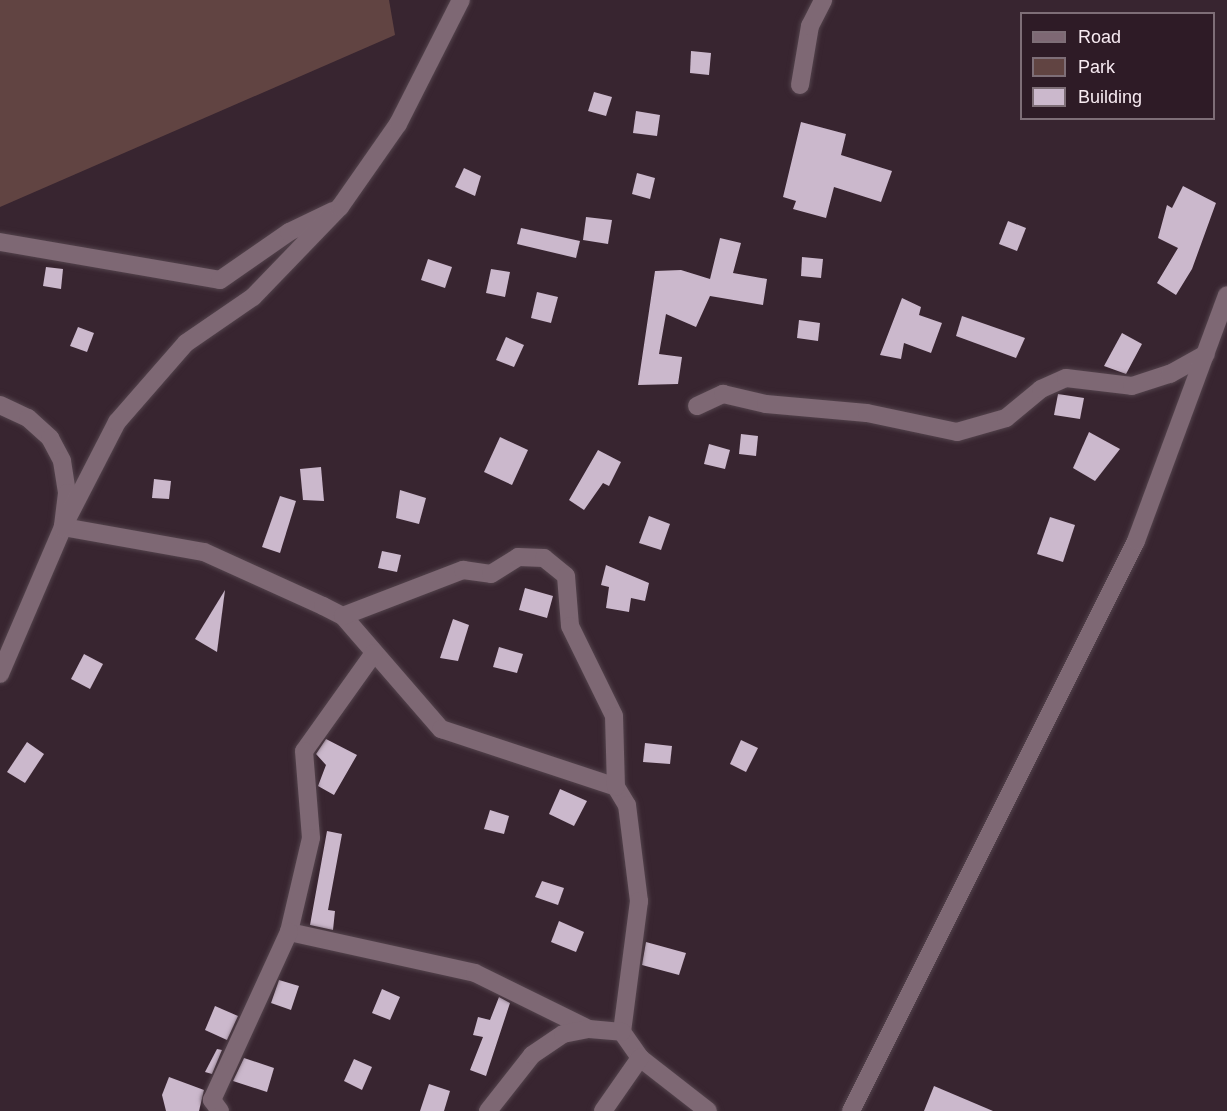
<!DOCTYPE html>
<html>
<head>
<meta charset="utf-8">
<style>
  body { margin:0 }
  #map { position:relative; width:1227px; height:1111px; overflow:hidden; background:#382530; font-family:Arial,sans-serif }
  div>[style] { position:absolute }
  .green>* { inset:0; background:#614442 }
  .building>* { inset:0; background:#cbb8cc }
  .roads { filter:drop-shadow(0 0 2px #53434c) drop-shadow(0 0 2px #53434c) }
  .minor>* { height:18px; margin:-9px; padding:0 9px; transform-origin:9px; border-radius:9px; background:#7e6874 }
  span { translate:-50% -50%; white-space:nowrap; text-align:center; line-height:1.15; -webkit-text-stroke:6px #2e1b26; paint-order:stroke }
  .legend { position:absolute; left:1020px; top:12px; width:195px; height:108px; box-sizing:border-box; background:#2e1b26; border:2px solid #7e6e77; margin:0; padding:8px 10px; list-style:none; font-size:18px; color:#f7eaf1 }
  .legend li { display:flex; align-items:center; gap:12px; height:30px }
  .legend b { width:30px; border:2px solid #7e6e77 }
</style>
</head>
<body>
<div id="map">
  <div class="green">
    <i style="clip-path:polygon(0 0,389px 0,395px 35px,0 207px)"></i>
  </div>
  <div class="building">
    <i style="clip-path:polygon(691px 51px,711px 53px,709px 75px,690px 73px)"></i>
    <i style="clip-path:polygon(594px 92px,612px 97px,606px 116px,588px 111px)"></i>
    <i style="clip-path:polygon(636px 111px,660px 115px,657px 136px,633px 133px)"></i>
    <i style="clip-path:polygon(801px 122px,846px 134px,841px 155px,892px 171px,881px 202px,834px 187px,826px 218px,793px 209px,796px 201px,783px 197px)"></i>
    <i style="clip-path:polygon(464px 168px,481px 176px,475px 196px,455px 187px)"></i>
    <i style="clip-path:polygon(637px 173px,655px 178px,650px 199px,632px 194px)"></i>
    <i style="clip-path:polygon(1183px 186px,1216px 203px,1192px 269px,1176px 295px,1157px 283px,1178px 248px,1158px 238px,1167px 205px,1172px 208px)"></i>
    <i style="clip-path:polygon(586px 217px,612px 220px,608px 244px,583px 240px)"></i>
    <i style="clip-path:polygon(1008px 221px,1026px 228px,1017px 251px,999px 244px)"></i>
    <i style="clip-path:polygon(521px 228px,580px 241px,576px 258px,517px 244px)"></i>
    <i style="clip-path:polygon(720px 238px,741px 243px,733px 273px,767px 279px,763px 305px,710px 296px,696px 327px,666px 314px,659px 354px,682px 357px,678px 384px,638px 385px,655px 271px,681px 270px,710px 279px)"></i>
    <i style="clip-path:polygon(802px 257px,823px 259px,821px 278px,801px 276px)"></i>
    <i style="clip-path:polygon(428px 259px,452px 267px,445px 288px,421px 280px)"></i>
    <i style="clip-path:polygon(46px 267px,63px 269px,61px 289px,43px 286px)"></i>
    <i style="clip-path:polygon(491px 269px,510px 272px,505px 297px,486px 293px)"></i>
    <i style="clip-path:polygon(537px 292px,558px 297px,551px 323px,531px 318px)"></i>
    <i style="clip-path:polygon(902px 298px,921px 307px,919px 315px,942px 323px,931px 353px,904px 343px,901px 359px,880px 355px)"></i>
    <i style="clip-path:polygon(962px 316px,1025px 338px,1016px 358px,956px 336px)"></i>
    <i style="clip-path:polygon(799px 320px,820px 323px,818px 341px,797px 338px)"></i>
    <i style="clip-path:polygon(78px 327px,94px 333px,87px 352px,70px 346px)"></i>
    <i style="clip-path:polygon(1122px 333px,1142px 344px,1126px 374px,1104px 366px)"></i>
    <i style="clip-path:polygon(506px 337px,524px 345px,514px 367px,496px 360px)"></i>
    <i style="clip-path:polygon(1058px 394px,1084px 398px,1080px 419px,1054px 415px)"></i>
    <i style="clip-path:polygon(1089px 432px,1120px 449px,1095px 481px,1073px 468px)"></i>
    <i style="clip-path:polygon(741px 434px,758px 436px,756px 456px,739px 454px)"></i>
    <i style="clip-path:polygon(500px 437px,528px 450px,512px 485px,484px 472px)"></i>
    <i style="clip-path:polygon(709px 444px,730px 450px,725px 469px,704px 464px)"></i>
    <i style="clip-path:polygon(598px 450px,621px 462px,609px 486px,603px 483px,584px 510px,569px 500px)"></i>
    <i style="clip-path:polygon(321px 467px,324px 501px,303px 500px,300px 469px)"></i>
    <i style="clip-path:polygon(154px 479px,171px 481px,169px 499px,152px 498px)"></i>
    <i style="clip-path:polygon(400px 490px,426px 498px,419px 524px,396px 518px)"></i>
    <i style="clip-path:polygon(280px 496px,296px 501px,280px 553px,262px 547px)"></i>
    <i style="clip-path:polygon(649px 516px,670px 524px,661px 550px,639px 543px)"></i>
    <i style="clip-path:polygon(1050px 517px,1075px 525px,1063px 562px,1037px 554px)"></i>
    <i style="clip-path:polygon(382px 551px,401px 555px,397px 572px,378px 568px)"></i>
    <i style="clip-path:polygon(606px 565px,649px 583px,645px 601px,631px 598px,629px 612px,606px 608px,609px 587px,601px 585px)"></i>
    <i style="clip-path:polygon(525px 588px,553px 596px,547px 618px,519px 610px)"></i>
    <i style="clip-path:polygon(225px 590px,217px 652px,195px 639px)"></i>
    <i style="clip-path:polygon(453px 619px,469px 625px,458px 661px,440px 658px)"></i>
    <i style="clip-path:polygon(499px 647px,523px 654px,517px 673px,493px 667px)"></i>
    <i style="clip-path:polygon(84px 654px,103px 664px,90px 689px,71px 679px)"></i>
    <i style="clip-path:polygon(326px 739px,357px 755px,334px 795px,318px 786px,326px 765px,316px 754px)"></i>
    <i style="clip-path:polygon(741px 740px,758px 748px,746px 772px,730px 764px)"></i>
    <i style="clip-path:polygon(27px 742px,44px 754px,25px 783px,7px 772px)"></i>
    <i style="clip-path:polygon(645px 743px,672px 746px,670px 764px,643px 762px)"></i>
    <i style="clip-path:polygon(560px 789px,587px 801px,574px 826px,549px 814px)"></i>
    <i style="clip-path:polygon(490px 810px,509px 816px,504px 834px,484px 829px)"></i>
    <i style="clip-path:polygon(327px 831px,342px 834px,328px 910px,335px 911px,333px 930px,310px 925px)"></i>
    <i style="clip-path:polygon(542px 881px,564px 888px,558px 905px,535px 897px)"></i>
    <i style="clip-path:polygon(559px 921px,584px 932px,576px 952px,551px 942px)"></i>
    <i style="clip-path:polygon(646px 942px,686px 953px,679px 975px,642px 965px)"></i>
    <i style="clip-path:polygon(279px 980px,299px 986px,291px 1010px,271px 1003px)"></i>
    <i style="clip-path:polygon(382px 989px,400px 997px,390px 1020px,372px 1013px)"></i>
    <i style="clip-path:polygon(499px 997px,510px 1003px,486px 1076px,470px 1070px,483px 1037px,473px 1035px,478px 1017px,490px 1020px)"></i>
    <i style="clip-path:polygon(215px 1006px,238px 1016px,227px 1040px,205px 1030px)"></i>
    <i style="clip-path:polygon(217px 1049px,222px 1050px,212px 1074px,205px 1072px)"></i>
    <i style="clip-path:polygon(244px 1058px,274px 1068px,267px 1092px,233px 1081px)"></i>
    <i style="clip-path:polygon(354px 1059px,372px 1067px,362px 1090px,344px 1081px)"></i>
    <i style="clip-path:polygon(169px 1077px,204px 1090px,199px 1111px,166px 1111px,162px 1095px)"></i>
    <i style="clip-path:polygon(429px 1084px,450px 1091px,444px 1111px,420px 1111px)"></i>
    <i style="clip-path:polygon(934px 1086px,993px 1111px,924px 1111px)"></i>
  </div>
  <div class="roads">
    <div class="minor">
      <i style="left:800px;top:85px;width:60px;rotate:-80.4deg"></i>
      <i style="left:810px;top:26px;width:29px;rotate:-63deg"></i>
      <i style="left:0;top:242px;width:223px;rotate:9.8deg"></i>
      <i style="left:220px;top:280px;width:84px;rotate:-34.8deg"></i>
      <i style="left:289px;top:232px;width:49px;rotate:-25.5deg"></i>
      <i style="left:0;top:405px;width:31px;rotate:25deg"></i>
      <i style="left:28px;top:418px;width:30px;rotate:42deg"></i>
      <i style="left:50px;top:438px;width:26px;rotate:62deg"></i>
      <i style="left:62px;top:461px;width:32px;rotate:81deg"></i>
      <i style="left:67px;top:493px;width:34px;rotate:97deg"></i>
      <i style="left:63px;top:527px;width:143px;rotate:10.1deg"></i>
      <i style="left:204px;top:552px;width:131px;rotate:24.4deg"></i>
      <i style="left:323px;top:606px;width:22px;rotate:27deg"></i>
      <i style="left:343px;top:616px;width:150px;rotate:49.1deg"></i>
      <i style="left:441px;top:729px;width:184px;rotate:18.3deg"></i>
      <i style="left:616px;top:787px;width:21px;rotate:59deg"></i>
      <i style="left:627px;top:805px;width:97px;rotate:82.9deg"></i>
      <i style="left:639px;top:901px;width:132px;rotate:97.4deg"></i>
      <i style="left:622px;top:1032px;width:32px;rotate:55deg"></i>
      <i style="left:640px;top:1058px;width:86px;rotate:37.9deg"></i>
      <i style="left:697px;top:406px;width:29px;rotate:-25deg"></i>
      <i style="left:723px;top:394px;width:44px;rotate:13.1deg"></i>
      <i style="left:766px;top:404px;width:101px;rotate:5.1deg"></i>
      <i style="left:867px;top:413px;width:92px;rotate:11.9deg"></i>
      <i style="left:957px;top:432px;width:51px;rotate:-15.9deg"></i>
      <i style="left:1006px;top:418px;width:45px;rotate:-39.6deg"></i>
      <i style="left:1041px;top:389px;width:27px;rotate:-24deg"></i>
      <i style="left:1066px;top:378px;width:66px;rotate:6.9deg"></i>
      <i style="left:1132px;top:386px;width:40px;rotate:-18deg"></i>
      <i style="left:1170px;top:374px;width:41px;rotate:-29.1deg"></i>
      <i style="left:343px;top:616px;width:129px;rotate:-21deg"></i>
      <i style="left:463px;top:570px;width:28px;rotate:8deg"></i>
      <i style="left:491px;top:574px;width:32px;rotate:-32deg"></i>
      <i style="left:518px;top:557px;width:26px;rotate:2deg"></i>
      <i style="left:544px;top:558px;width:28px;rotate:39deg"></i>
      <i style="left:566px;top:576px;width:50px;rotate:85.4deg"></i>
      <i style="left:570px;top:626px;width:100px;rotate:63.9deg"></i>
      <i style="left:614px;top:716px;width:71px;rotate:88.4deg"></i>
      <i style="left:374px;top:653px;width:120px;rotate:125.5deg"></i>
      <i style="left:304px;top:751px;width:87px;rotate:85.4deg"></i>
      <i style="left:311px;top:838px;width:97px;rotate:103.2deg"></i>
      <i style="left:289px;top:932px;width:190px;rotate:12.4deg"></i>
      <i style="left:475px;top:973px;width:127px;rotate:26.2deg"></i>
      <i style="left:589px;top:1029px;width:33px;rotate:5deg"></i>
      <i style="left:0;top:674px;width:160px;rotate:-66.8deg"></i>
      <i style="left:63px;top:527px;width:118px;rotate:-62.8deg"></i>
      <i style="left:117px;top:422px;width:105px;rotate:-48.9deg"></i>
      <i style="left:186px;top:343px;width:81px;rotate:-34.5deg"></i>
      <i style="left:253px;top:297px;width:125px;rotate:-46deg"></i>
      <i style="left:340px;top:207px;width:101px;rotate:-55.1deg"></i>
      <i style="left:398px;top:124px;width:139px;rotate:-63.1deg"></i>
      <i style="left:220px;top:1111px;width:14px;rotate:-126deg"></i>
      <i style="left:212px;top:1100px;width:185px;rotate:-65.4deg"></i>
      <i style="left:488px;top:1111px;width:71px;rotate:-51.8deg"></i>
      <i style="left:532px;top:1055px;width:37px;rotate:-34deg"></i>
      <i style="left:563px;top:1034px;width:26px;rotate:-11deg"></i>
      <i style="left:603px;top:1111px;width:65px;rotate:-55.1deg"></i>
      <i style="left:851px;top:1111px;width:637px;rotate:-63.43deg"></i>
      <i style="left:1136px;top:541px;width:262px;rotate:-69.7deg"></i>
    </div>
  </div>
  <ul class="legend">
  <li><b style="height:8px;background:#7e6874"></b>Road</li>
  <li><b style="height:16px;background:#614442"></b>Park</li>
  <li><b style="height:16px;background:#cbb8cc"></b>Building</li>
  </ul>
</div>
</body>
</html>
